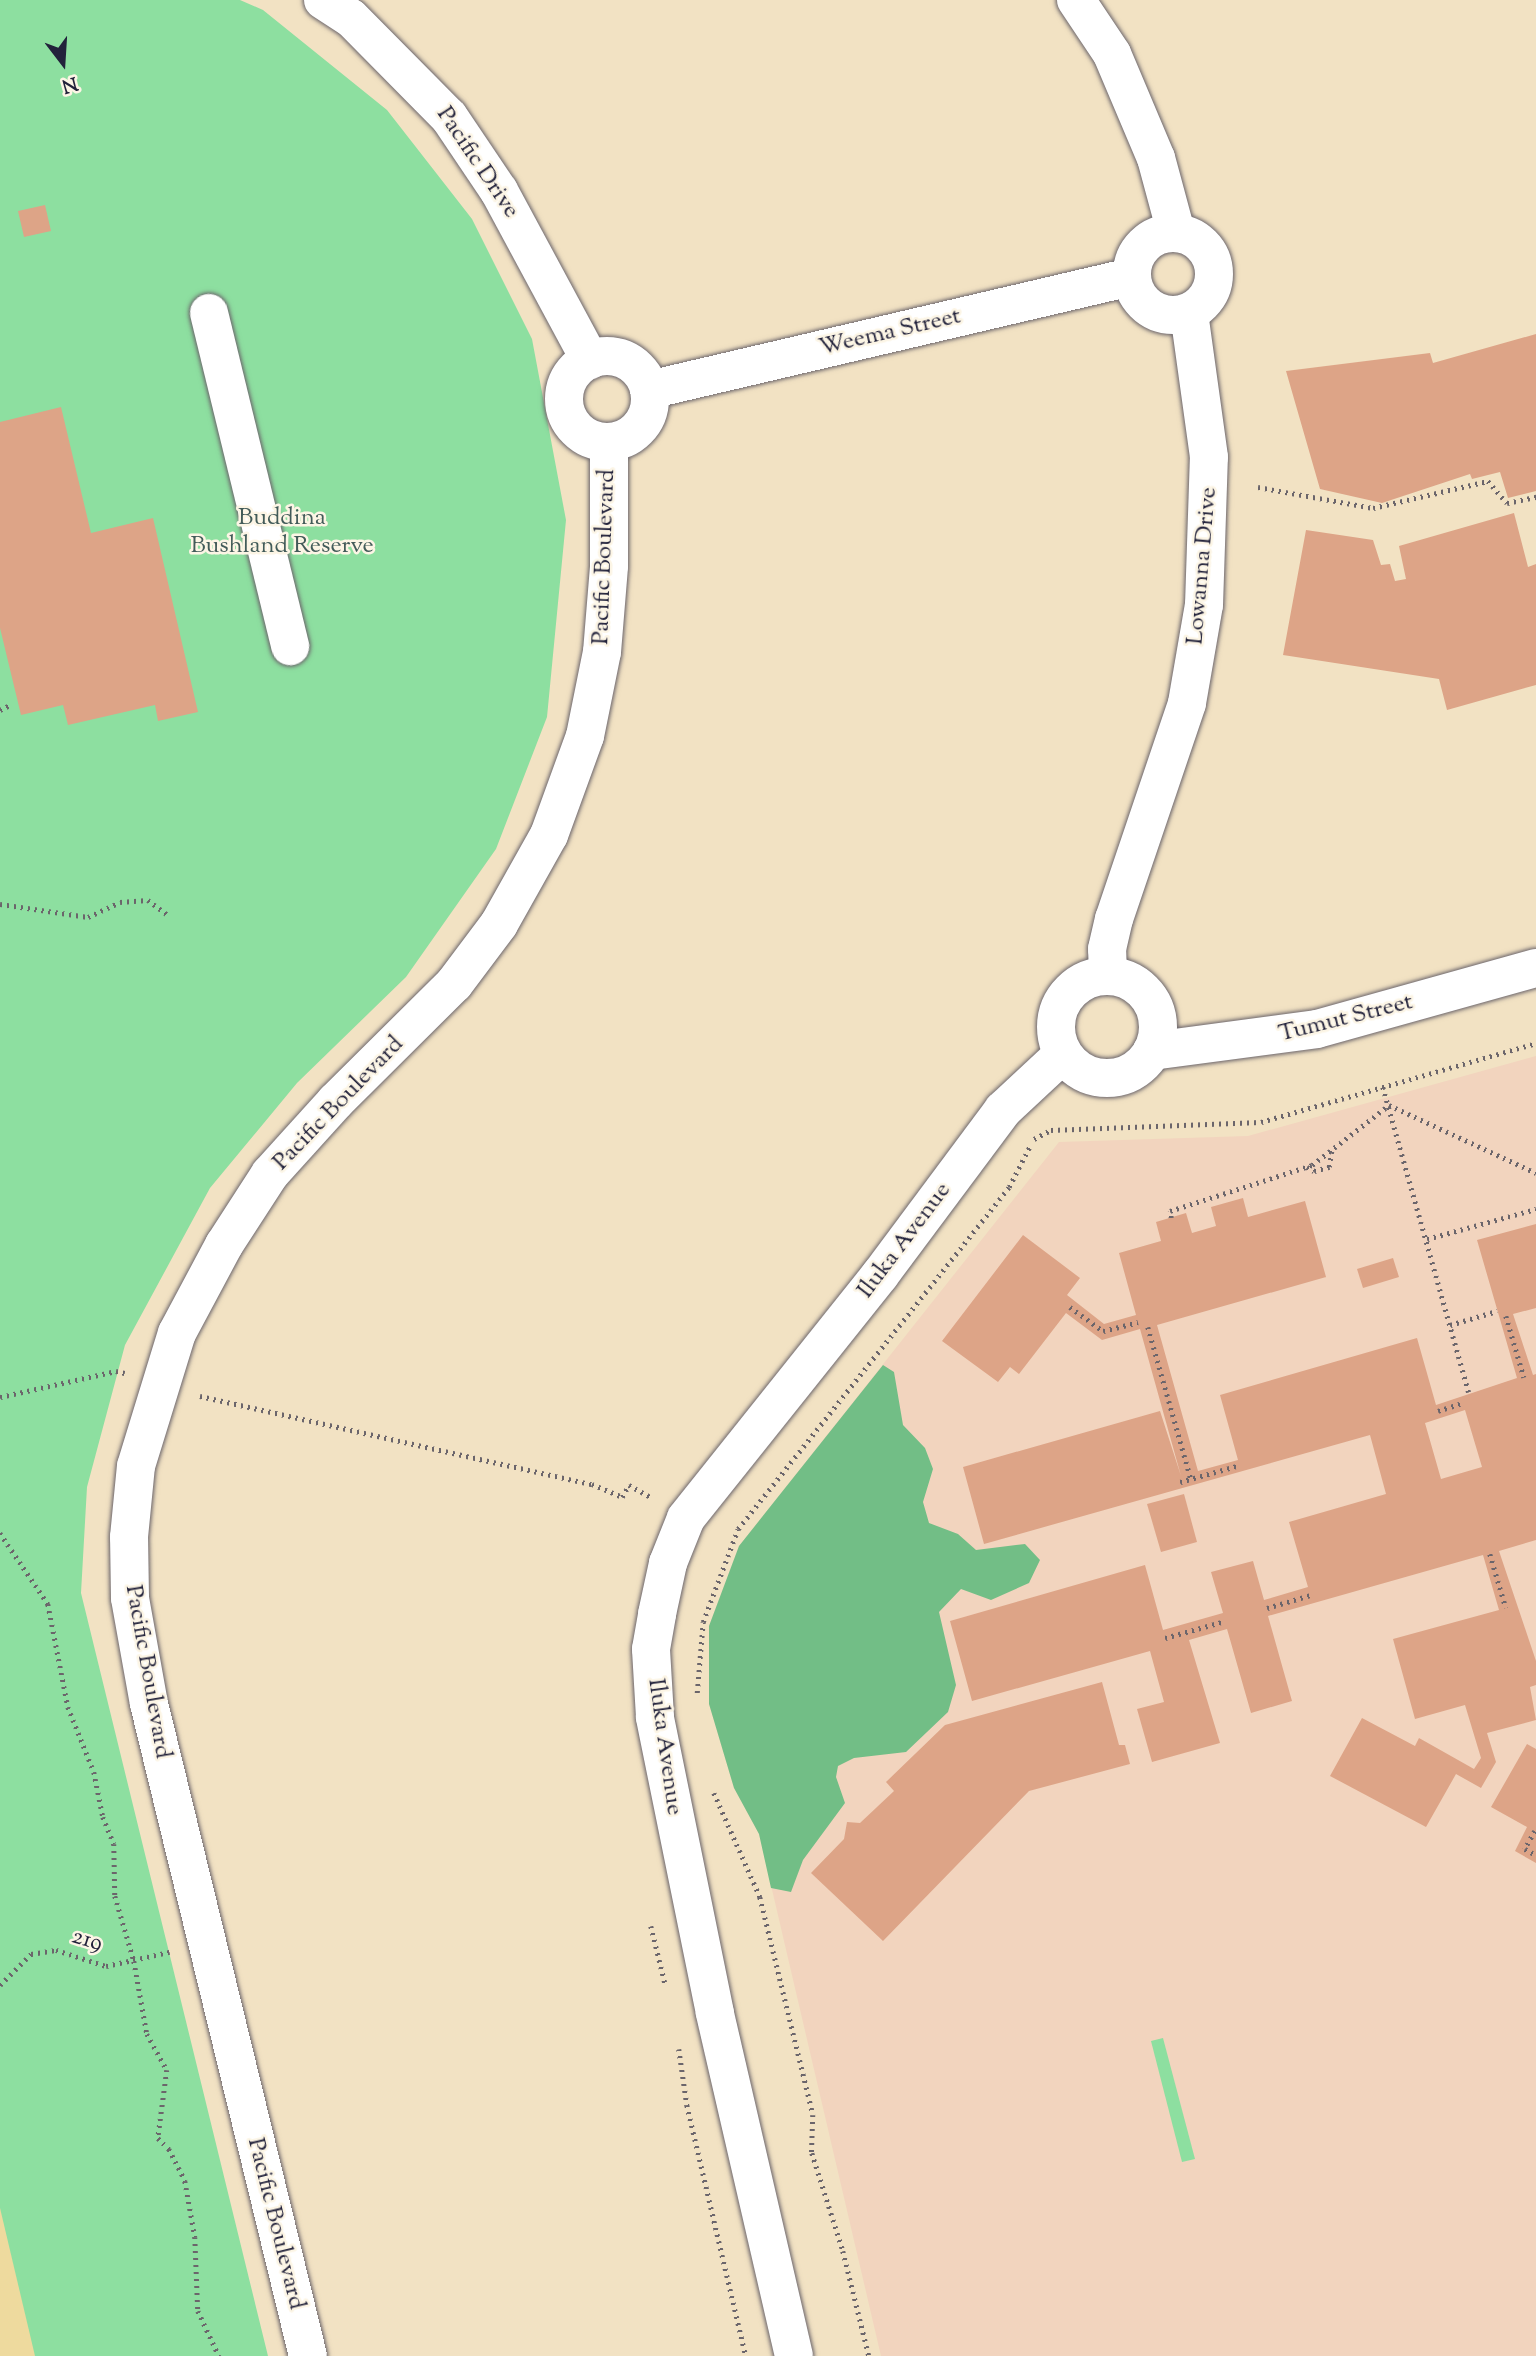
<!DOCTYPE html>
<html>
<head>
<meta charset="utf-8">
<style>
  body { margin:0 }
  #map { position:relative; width:1536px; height:2356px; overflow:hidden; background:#f2e2c3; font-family:"Sorts Mill Goudy",serif }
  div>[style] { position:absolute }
  .built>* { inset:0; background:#f2d4be }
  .green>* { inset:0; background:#8ddfa0 }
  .forest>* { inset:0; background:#72be86 }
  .sand>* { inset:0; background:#eeda9e }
  .building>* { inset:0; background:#dda487 }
  .path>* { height:4.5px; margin-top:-2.25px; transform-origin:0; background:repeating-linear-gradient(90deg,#6b656b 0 2px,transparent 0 7px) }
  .roads { filter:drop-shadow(0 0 2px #6b656b) drop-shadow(0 0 2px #6b656b) }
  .minor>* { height:38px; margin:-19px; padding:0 19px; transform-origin:19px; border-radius:19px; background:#fff }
  .minor>.ring { margin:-19px; padding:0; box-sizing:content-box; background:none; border:38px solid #fff; border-radius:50% }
  span { translate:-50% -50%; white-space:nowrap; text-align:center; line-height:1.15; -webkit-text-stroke:5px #fcf5e5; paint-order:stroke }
  .street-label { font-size:24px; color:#22223b }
  .park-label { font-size:24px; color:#425b59 }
  .north { position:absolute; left:28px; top:28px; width:70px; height:70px; -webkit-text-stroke:5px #fcf5e5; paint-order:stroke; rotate:163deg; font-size:19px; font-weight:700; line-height:28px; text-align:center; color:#22223b }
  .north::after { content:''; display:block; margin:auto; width:24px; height:32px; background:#22223b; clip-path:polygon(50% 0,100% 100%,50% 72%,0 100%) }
</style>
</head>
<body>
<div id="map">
  <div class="built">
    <i style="clip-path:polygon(1536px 1056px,1536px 2356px,881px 2356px,759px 1834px,734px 1788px,709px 1704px,709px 1626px,739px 1546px,1059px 1142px,1248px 1136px)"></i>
  </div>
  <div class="green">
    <i style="clip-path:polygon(0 0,240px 0,263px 10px,387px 110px,472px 219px,532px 339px,566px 520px,547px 717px,496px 849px,406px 977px,297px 1083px,210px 1188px,125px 1345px,87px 1487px,81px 1593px,268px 2356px,29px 2356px,0 2238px)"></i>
    <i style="clip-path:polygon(1163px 2038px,1195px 2159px,1182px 2162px,1151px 2041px)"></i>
  </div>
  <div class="forest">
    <i style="clip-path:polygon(883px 1365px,894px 1372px,903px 1425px,925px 1448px,933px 1469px,923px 1502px,929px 1523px,958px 1534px,976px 1550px,1025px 1544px,1040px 1560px,1029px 1583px,991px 1600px,961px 1589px,939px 1612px,956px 1685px,948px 1712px,906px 1752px,854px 1758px,838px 1766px,836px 1777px,845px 1803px,803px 1860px,791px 1892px,771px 1888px,759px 1834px,734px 1788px,709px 1704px,709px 1626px,739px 1546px)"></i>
  </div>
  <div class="sand">
    <i style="clip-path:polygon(0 2208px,35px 2356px,0 2356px)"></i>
  </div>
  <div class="building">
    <i style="clip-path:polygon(45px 205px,51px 231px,24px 237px,18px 211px)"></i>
    <i style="clip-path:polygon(1536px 334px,1536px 491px,1508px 498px,1500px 472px,1472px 479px,1470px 474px,1382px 503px,1320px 489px,1286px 371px,1430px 353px,1433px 363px)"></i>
    <i style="clip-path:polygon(61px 407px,91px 533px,153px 518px,198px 712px,158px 721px,155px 705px,68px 725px,63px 705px,21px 715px,0 628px,0 422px)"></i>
    <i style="clip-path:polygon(1514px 513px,1528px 567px,1536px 564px,1536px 685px,1447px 710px,1439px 679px,1283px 655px,1306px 530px,1373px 540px,1381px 565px,1390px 564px,1395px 581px,1406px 579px,1399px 546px)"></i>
    <i style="clip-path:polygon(evenodd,1243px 1198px,1248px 1217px,1305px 1201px,1326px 1277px,1157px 1325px,1198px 1471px,1238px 1460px,1220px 1395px,1417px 1338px,1436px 1405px,1517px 1378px,1477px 1240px,1536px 1224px,1536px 1308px,1513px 1314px,1533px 1375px,1536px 1374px,1536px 1540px,1499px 1551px,1536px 1661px,1536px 1685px,1530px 1687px,1536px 1720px,1487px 1733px,1496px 1762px,1481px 1788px,1456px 1774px,1426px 1827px,1330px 1776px,1362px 1718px,1415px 1746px,1419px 1738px,1474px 1769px,1481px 1758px,1465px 1705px,1415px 1719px,1393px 1639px,1499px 1610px,1483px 1555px,1268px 1616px,1292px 1701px,1251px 1713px,1227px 1629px,1189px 1640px,1220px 1743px,1152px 1762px,1137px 1709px,1164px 1702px,1150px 1651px,972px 1701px,950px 1621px,1145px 1565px,1163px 1630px,1223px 1613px,1211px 1572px,1253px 1561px,1264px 1600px,1308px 1587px,1289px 1522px,1386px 1494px,1370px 1435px,984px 1544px,963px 1467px,1160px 1411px,1181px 1476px,1140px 1329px,1102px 1340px,1066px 1313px,1019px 1374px,1010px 1367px,998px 1382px,942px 1341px,1023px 1235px,1080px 1278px,1067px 1295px,1104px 1324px,1136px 1315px,1119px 1253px,1161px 1241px,1156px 1222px,1186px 1213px,1192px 1233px,1216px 1226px,1211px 1207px,1243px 1198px,1465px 1410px,1482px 1467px,1441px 1479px,1425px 1423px,1465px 1410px)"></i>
    <i style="clip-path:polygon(1393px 1258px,1399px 1277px,1363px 1288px,1357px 1269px)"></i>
    <i style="clip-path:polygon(1184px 1494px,1197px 1542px,1161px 1552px,1147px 1504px)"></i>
    <i style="clip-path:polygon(1102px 1682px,1119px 1745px,1125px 1745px,1130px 1764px,1029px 1791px,883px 1941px,811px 1873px,844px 1839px,847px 1822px,860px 1823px,894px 1791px,886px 1782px,945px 1725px)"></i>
    <i style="clip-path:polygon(1527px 1744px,1536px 1749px,1536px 1863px,1515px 1851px,1527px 1827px,1491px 1807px)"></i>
  </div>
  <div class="path">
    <i style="left:1258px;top:487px;width:117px;rotate:10.3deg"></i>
    <i style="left:1373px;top:508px;width:118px;rotate:-13.2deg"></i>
    <i style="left:1488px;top:481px;width:29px;rotate:49deg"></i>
    <i style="left:1507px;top:503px;width:30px;rotate:-12deg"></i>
    <i style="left:0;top:710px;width:11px;rotate:-27deg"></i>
    <i style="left:0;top:904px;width:89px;rotate:8.4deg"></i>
    <i style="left:88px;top:917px;width:35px;rotate:-25deg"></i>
    <i style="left:120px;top:902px;width:28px;rotate:-4deg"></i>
    <i style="left:148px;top:900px;width:25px;rotate:37deg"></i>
    <i style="left:1383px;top:1087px;width:317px;rotate:74.3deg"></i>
    <i style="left:1034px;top:1139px;width:19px;rotate:-28deg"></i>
    <i style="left:1051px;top:1130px;width:210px;rotate:-2.2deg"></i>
    <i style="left:1261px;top:1122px;width:286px;rotate:-16deg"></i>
    <i style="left:1307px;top:1167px;width:8px;rotate:30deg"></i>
    <i style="left:1314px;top:1171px;width:16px;rotate:-15deg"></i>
    <i style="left:1329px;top:1167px;width:19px;rotate:-81deg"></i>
    <i style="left:1171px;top:1218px;width:7px;rotate:-98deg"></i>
    <i style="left:1170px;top:1211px;width:149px;rotate:-17.9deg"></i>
    <i style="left:1312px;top:1165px;width:98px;rotate:-37.9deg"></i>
    <i style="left:1389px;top:1105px;width:162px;rotate:24.8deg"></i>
    <i style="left:1427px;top:1239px;width:113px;rotate:-15.4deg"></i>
    <i style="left:1070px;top:1307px;width:41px;rotate:36deg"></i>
    <i style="left:1103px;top:1331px;width:36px;rotate:-14deg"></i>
    <i style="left:1506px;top:1316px;width:64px;rotate:73.6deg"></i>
    <i style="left:1450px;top:1325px;width:49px;rotate:-16.6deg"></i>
    <i style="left:1148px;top:1327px;width:158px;rotate:74.2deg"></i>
    <i style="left:200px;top:1396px;width:402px;rotate:12.7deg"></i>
    <i style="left:592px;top:1484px;width:33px;rotate:23deg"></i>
    <i style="left:622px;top:1497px;width:14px;rotate:-60deg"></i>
    <i style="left:629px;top:1485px;width:26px;rotate:29deg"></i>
    <i style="left:0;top:1397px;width:119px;rotate:-12.6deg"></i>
    <i style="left:116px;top:1371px;width:9px;rotate:13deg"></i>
    <i style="left:1438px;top:1411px;width:26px;rotate:-18deg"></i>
    <i style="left:1180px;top:1482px;width:62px;rotate:-15.8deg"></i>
    <i style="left:0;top:1533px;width:86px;rotate:55.9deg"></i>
    <i style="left:48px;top:1604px;width:105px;rotate:79deg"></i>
    <i style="left:68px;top:1707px;width:70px;rotate:68.2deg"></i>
    <i style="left:94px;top:1772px;width:46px;rotate:78.7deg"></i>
    <i style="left:103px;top:1817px;width:29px;rotate:68deg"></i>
    <i style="left:114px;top:1844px;width:52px;rotate:88.9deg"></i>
    <i style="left:115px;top:1896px;width:68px;rotate:73.7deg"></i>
    <i style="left:134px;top:1961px;width:74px;rotate:79.9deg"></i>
    <i style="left:147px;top:2034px;width:41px;rotate:60.9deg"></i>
    <i style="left:167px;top:2070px;width:69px;rotate:97.5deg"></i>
    <i style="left:158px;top:2138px;width:16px;rotate:45deg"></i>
    <i style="left:169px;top:2149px;width:36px;rotate:63deg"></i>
    <i style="left:185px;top:2181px;width:57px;rotate:79.9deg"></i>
    <i style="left:195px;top:2237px;width:74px;rotate:87.7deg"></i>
    <i style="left:198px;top:2311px;width:50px;rotate:65deg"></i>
    <i style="left:1490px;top:1554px;width:56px;rotate:73.5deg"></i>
    <i style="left:1267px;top:1608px;width:46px;rotate:-16.5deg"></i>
    <i style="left:1165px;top:1638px;width:62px;rotate:-15.8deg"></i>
    <i style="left:697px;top:1693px;width:71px;rotate:-85.2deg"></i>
    <i style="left:703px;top:1622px;width:99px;rotate:-69.4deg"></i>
    <i style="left:738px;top:1529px;width:436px;rotate:-51.6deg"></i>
    <i style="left:1009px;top:1187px;width:46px;rotate:-62.9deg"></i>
    <i style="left:714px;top:1793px;width:114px;rotate:66.1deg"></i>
    <i style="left:760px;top:1897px;width:224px;rotate:76.3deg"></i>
    <i style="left:813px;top:2115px;width:38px;rotate:92deg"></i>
    <i style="left:812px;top:2153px;width:103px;rotate:72.4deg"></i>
    <i style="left:843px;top:2251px;width:108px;rotate:76.1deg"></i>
    <i style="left:1535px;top:1831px;width:21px;rotate:119deg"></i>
    <i style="left:1525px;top:1849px;width:13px;rotate:29deg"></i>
    <i style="left:651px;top:1926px;width:59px;rotate:76.2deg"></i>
    <i style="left:0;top:1985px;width:44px;rotate:-45deg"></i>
    <i style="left:31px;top:1954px;width:25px;rotate:-9deg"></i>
    <i style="left:56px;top:1950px;width:52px;rotate:17.7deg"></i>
    <i style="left:106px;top:1966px;width:65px;rotate:-12.5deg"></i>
    <i style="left:679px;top:2049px;width:57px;rotate:81.9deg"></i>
    <i style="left:687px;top:2105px;width:258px;rotate:76.8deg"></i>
  </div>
  <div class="roads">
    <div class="minor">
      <i style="left:323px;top:0;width:33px;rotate:33deg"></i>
      <i style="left:351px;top:18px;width:139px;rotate:45.3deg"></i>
      <i style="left:449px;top:117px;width:89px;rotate:56deg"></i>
      <i style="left:499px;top:191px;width:192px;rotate:61.7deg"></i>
      <i style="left:1076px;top:0;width:65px;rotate:56.3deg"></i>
      <i style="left:1112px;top:54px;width:113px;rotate:67.1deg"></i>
      <i style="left:1156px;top:158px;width:77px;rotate:74.9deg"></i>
      <i class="ring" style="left:1132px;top:233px;width:44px;height:44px"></i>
      <i style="left:209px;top:313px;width:343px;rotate:76.3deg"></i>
      <i class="ring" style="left:564px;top:356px;width:48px;height:48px"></i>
      <i style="left:649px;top:390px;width:495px;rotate:-13.2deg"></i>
      <i style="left:1108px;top:975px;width:26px;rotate:-92deg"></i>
      <i style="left:1107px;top:949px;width:31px;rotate:-77deg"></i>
      <i style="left:1114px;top:919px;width:228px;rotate:-71.3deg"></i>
      <i style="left:1187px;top:703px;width:99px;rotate:-80.2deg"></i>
      <i style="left:1204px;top:605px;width:148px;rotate:-88.1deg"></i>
      <i style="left:1209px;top:457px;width:146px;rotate:-97.9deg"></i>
      <i class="ring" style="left:1056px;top:976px;width:64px;height:64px"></i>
      <i style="left:1152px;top:1051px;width:166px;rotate:-7.6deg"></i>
      <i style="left:1317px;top:1029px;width:227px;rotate:-15.6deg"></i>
      <i style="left:308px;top:2356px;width:671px;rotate:-103.7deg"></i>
      <i style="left:149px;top:1704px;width:108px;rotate:-100.2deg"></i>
      <i style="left:130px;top:1598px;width:61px;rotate:-90.9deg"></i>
      <i style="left:129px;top:1537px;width:71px;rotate:-84.4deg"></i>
      <i style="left:136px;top:1466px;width:139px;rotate:-72.9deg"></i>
      <i style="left:177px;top:1333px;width:100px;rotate:-61.9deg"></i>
      <i style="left:224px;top:1245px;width:85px;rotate:-57.1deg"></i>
      <i style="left:270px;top:1174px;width:97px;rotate:-47.9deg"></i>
      <i style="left:335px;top:1102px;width:168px;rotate:-44.8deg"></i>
      <i style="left:454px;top:984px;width:75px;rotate:-53.1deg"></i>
      <i style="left:499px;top:924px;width:102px;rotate:-60.7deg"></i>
      <i style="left:549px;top:835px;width:105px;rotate:-70deg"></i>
      <i style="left:585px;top:736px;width:86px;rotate:-78.6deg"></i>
      <i style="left:602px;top:652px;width:86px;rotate:-85.3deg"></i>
      <i style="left:609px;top:566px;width:124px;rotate:-90deg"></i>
      <i style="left:794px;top:2356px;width:352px;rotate:-103deg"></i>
      <i style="left:715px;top:2013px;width:302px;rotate:-101.5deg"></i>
      <i style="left:655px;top:1717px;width:68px;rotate:-93.4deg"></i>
      <i style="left:651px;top:1649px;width:36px;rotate:-80deg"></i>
      <i style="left:657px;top:1614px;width:52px;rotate:-77.8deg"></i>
      <i style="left:668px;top:1563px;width:48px;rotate:-68.2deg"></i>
      <i style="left:686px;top:1518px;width:311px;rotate:-51.4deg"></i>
      <i style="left:880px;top:1275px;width:206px;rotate:-53.3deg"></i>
      <i style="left:1003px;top:1110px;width:82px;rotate:-43deg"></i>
    </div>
  </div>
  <div class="street-label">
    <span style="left:477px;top:163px;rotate:56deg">Pacific Drive</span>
    <span style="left:890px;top:333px;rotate:-13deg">Weema Street</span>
    <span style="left:605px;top:557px;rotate:-88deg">Pacific Boulevard</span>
    <span style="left:1203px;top:566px;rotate:-85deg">Lowanna Drive</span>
    <span style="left:1346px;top:1019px;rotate:-14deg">Tumut Street</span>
    <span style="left:339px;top:1104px;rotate:-46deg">Pacific Boulevard</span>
    <span style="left:905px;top:1241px;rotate:-53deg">Iluka Avenue</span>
    <span style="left:147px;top:1672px;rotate:80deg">Pacific Boulevard</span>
    <span style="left:664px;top:1747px;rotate:82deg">Iluka Avenue</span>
    <span style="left:87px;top:1941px;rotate:17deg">219</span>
    <span style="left:275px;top:2224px;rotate:76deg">Pacific Boulevard</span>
  </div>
  <div class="park-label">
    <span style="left:282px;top:533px">Buddina<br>Bushland Reserve</span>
  </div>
  <div class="north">N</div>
</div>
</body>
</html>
